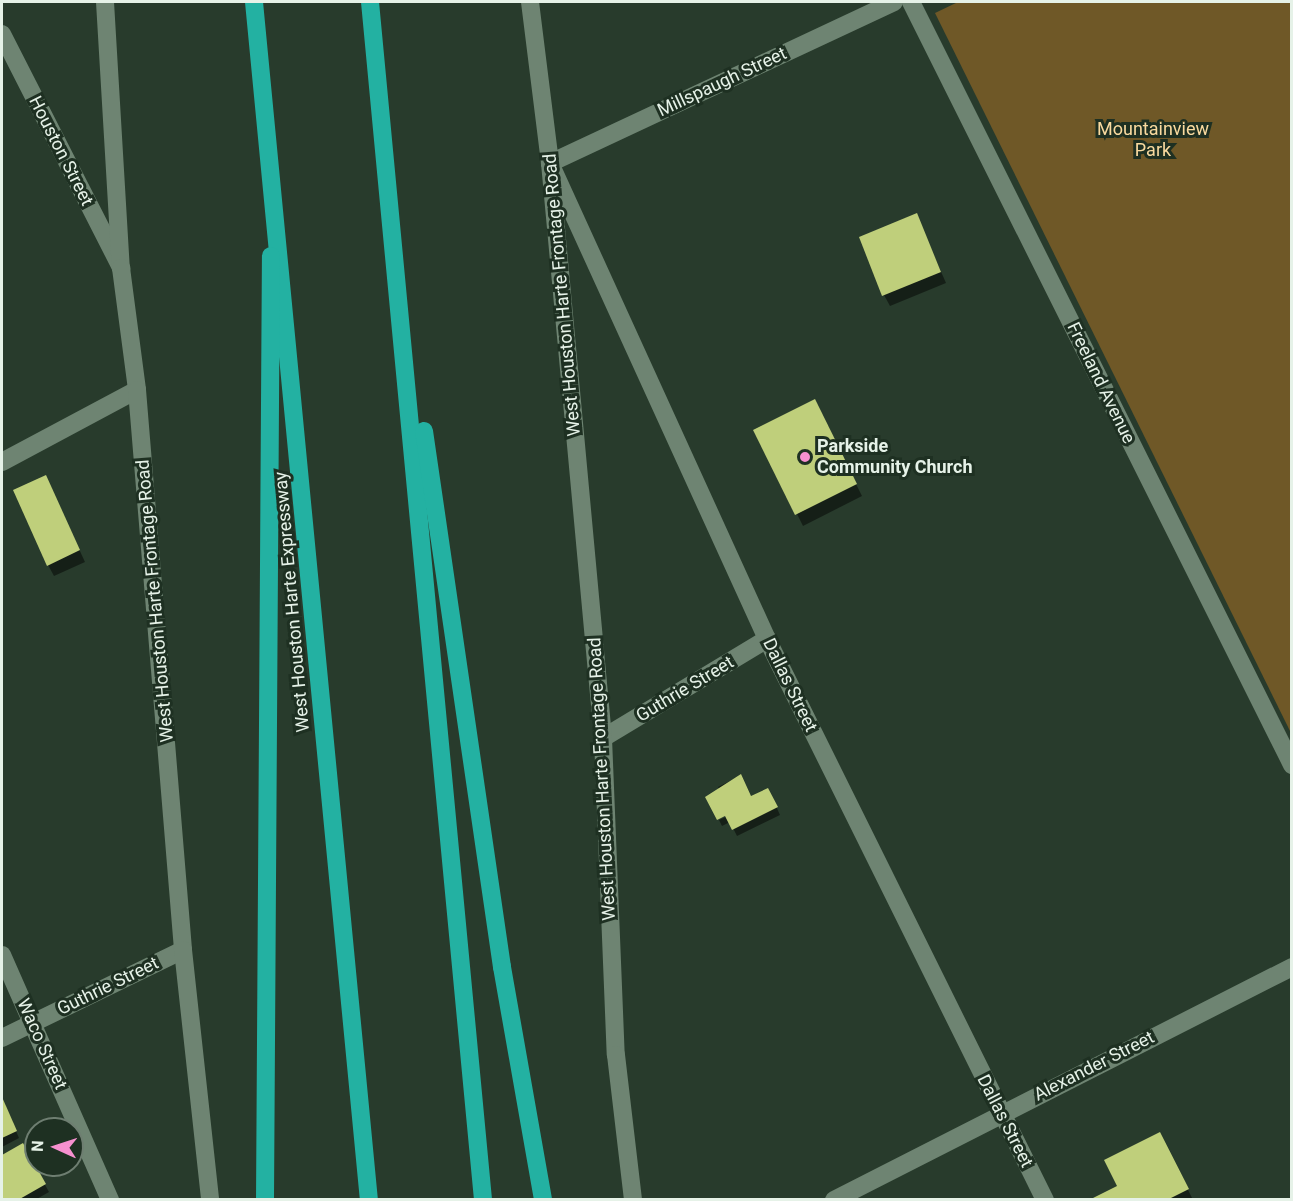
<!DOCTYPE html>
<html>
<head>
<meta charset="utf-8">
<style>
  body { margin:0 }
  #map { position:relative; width:1293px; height:1201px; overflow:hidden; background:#283b2c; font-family:Roboto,sans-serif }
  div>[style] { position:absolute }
  .green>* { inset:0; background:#6f5827 }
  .shadow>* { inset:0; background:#0007 }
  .building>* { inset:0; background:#bfcf7b }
  .street>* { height:18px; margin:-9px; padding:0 9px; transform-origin:9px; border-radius:9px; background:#6e8472 }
  .secondary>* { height:18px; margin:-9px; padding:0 9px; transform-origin:9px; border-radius:9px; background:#6e8472 }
  .highway>* { height:18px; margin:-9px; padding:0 9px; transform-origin:9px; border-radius:9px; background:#23b1a2 }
  .dots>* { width:16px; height:16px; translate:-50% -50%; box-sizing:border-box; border:3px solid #1e3022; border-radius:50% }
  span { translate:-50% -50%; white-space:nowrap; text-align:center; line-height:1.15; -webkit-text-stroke:6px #1e3022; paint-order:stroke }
  .street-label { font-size:18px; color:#e6f2e8 }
  .park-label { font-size:18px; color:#f9da9f }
  .poi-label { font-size:18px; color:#e6f2e8; font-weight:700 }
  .left { translate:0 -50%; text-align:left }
  .frame { position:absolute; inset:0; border:3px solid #e6f2e8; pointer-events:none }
  .north { position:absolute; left:24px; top:1117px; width:60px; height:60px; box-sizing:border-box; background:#1e3022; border:2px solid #6e7e71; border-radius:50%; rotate:273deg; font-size:16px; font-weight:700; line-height:24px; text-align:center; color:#e6f2e8 }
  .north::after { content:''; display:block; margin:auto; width:21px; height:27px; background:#f690cf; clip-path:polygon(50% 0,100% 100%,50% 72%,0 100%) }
</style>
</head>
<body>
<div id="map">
  <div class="green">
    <i style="clip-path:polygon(958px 2px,1291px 2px,1291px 733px,935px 13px)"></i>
  </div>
  <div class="shadow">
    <i style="clip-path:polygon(916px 215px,946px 283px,890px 306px,884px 295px)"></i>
    <i style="clip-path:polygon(820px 412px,862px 496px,803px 526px,755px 430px)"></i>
    <i style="clip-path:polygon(46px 477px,85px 562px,54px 576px,48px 565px)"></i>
    <i style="clip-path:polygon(740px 776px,751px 798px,772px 797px,780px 815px,737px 836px,730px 822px,722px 826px,719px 820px,733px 814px,718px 787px)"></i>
    <i style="clip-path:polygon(2px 1099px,19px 1138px,2px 1147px)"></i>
    <i style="clip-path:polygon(23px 1145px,49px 1192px,35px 1200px,2px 1200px,2px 1156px)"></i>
    <i style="clip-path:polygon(1166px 1145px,1193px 1200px,1093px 1200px,1119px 1186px)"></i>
  </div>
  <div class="building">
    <i style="clip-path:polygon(917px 213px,941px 272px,882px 296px,859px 237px)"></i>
    <i style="clip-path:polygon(815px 399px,857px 484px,795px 515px,753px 430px)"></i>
    <i style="clip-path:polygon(46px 475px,80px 550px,47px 566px,13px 490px)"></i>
    <i style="clip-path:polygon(741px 774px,751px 796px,768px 788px,778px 807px,732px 830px,725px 816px,717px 820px,705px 797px)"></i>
    <i style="clip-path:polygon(2px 1097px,17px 1131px,2px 1138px)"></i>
    <i style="clip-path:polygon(1160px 1132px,1189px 1189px,1167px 1200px,1089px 1200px,1117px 1186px,1104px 1160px)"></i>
    <i style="clip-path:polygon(23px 1143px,46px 1184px,18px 1200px,2px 1200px,2px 1155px)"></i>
  </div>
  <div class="street">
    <i style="left:894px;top:2px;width:380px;rotate:154.9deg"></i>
    <i style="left:550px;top:163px;width:523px;rotate:65.49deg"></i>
    <i style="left:767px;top:639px;width:626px;rotate:63.64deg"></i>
    <i style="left:911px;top:2px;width:853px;rotate:63.46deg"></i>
    <i style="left:2px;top:34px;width:263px;rotate:63deg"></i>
    <i style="left:2px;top:462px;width:153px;rotate:-28.1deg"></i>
    <i style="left:603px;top:738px;width:192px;rotate:-31.1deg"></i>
    <i style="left:2px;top:955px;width:268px;rotate:66.2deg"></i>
    <i style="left:2px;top:1038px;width:201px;rotate:-25.9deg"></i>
    <i style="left:834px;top:1200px;width:514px;rotate:-26.96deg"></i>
  </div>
  <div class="secondary">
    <i style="left:105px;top:2px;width:266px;rotate:86.6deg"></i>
    <i style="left:121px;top:268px;width:123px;rotate:82.5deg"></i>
    <i style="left:137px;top:390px;width:562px;rotate:85.3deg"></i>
    <i style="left:183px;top:950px;width:251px;rotate:83.8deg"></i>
    <i style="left:530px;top:2px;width:162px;rotate:82.9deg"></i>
    <i style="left:550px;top:163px;width:577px;rotate:84.73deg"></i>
    <i style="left:603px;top:738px;width:317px;rotate:87.7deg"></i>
    <i style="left:616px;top:1055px;width:146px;rotate:83.3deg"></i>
  </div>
  <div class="highway">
    <i style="left:254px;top:2px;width:1204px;rotate:84.52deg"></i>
    <i style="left:370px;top:2px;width:1203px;rotate:84.61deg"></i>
    <i style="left:424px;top:431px;width:542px;rotate:81.72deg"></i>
    <i style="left:502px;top:967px;width:237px;rotate:80deg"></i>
    <i style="left:265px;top:1200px;width:944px;rotate:-89.64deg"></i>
  </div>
  <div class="dots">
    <i style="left:805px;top:457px;background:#f690cf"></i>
  </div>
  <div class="street-label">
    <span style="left:722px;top:82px;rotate:-25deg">Millspaugh Street</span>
    <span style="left:61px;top:151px;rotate:63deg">Houston Street</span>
    <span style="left:562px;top:295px;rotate:-95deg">West Houston Harte Frontage Road</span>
    <span style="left:1101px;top:383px;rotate:64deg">Freeland Avenue</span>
    <span style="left:155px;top:601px;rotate:-95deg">West Houston Harte Frontage Road</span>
    <span style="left:292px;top:602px;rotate:-95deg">West Houston Harte Expressway</span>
    <span style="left:790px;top:685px;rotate:64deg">Dallas Street</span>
    <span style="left:685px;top:689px;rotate:-31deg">Guthrie Street</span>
    <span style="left:602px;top:779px;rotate:-93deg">West Houston Harte Frontage Road</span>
    <span style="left:108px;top:986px;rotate:-26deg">Guthrie Street</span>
    <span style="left:42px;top:1044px;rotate:66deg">Waco Street</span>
    <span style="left:1094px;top:1066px;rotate:-27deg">Alexander Street</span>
    <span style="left:1005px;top:1121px;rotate:63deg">Dallas Street</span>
  </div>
  <div class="park-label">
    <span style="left:1153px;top:140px">Mountainview<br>Park</span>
  </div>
  <div class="poi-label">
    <span class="left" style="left:817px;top:457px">Parkside<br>Community Church</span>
  </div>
  <div class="frame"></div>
  <div class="north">N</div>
</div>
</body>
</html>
